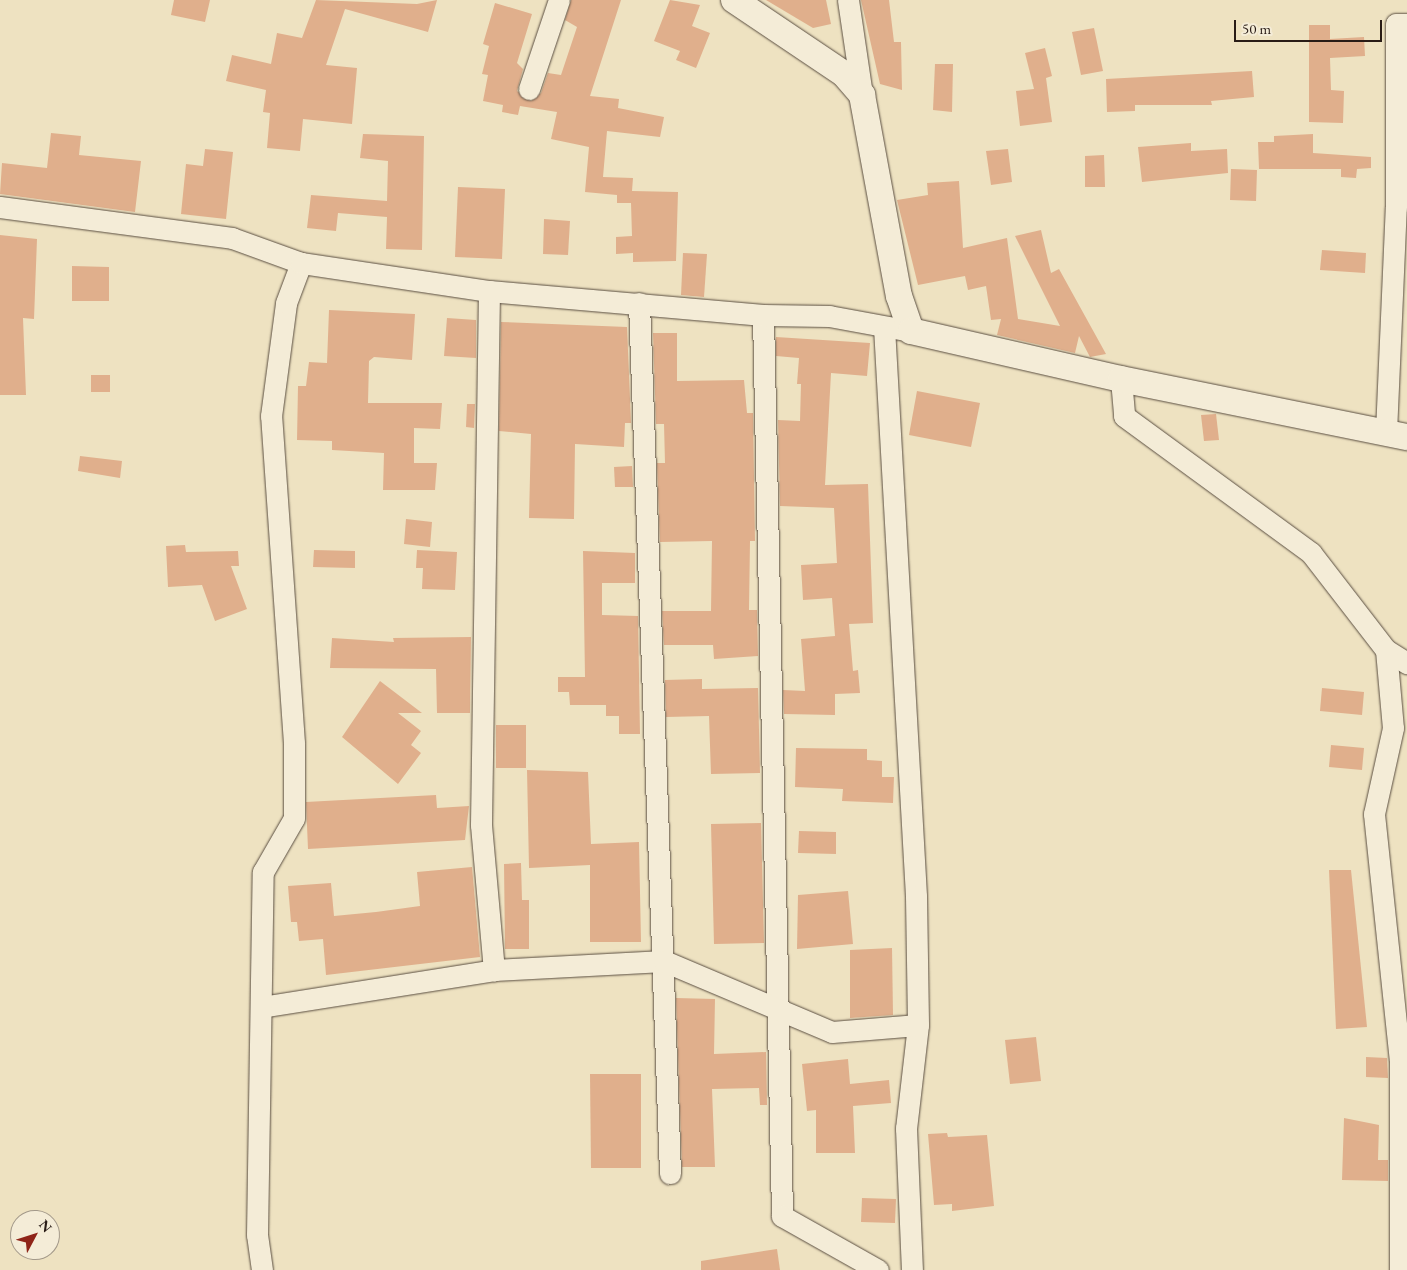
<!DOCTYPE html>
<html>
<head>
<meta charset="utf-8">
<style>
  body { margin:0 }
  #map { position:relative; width:1407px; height:1270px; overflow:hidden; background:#eee2c1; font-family:"EB Garamond",serif }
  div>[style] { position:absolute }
  .building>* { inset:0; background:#e0af8c }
  .roads { filter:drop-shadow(0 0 1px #5a4e41) drop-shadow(0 0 1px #5a4e41) }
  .minor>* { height:21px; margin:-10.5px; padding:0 10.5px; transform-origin:10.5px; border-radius:10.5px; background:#f4ecd7 }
  .tertiary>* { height:26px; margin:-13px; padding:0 13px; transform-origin:13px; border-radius:13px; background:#f4ecd7 }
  span { translate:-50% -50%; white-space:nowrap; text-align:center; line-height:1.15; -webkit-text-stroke:4px #f4ecd7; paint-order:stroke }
  .north { position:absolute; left:10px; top:1210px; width:50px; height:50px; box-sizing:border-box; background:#f4ecd7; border:1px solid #a3998a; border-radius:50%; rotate:50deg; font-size:14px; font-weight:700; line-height:20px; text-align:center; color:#291c16 }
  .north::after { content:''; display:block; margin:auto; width:18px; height:22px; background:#8f2418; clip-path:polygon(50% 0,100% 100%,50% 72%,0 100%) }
  .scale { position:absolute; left:1234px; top:20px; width:148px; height:22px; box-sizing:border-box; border:2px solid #291c16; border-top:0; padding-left:6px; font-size:15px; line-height:18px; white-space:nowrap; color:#291c16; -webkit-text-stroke:4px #f4ecd7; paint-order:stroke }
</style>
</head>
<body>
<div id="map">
  <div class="building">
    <i style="clip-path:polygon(174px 0,210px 0,205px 22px,171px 15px)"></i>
    <i style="clip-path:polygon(316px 0,417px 4px,437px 0,428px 32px,345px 9px,326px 65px,357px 68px,352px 124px,303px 119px,300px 151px,267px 148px,270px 113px,263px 112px,266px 90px,226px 81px,232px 55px,271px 64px,277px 33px,302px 38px)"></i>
    <i style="clip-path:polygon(571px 0,621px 0,590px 96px,619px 99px,618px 108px,664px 117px,660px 137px,607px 131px,603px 177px,633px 178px,632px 191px,678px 192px,676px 261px,633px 262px,633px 253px,616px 254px,616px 237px,632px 236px,631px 203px,617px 203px,617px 195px,585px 192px,589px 147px,551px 139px,557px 112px,520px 106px,518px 115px,502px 112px,503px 105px,483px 101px,488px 75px,482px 74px,489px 46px,483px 44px,495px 3px,532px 14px,517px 63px,523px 69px,517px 91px,531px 101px,541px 93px,548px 73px,561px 75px,577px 27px,565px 20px)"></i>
    <i style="clip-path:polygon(670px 0,700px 5px,692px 26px,710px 33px,696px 68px,676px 60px,680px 51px,654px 41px)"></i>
    <i style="clip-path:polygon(766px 0,826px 0,831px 24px,813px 28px)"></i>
    <i style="clip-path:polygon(861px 0,889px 0,894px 42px,901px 42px,902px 90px,880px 84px)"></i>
    <i style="clip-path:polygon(1309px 25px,1330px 25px,1330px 39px,1364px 37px,1365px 56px,1330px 58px,1331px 90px,1344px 91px,1343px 123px,1309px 122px)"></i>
    <i style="clip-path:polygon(1094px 28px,1103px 71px,1081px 75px,1072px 32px)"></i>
    <i style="clip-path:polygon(1045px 48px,1052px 76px,1046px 78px,1052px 122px,1020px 126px,1016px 91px,1034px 89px,1025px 53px)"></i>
    <i style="clip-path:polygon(935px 64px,953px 64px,952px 112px,933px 110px)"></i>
    <i style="clip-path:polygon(1252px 71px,1254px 97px,1211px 101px,1212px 105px,1135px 105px,1135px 111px,1107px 112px,1106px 79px)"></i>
    <i style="clip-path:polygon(51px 133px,81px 136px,79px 155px,141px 161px,135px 212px,0 194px,2px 163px,47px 168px)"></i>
    <i style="clip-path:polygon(363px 134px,424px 136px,422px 250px,386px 249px,387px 217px,338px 213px,336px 231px,307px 228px,311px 195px,387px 201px,388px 161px,360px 158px)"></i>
    <i style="clip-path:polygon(1313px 134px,1313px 153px,1371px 157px,1371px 168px,1357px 169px,1356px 178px,1341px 177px,1341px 169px,1259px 169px,1258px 142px,1274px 142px,1274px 136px)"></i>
    <i style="clip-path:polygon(1191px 143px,1191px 151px,1227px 149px,1228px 173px,1142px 182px,1138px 147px)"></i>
    <i style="clip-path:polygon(205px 149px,233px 152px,226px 219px,181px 214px,186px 164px,203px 166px)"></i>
    <i style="clip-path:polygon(1008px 149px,1012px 182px,991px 185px,986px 151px)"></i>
    <i style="clip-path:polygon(1104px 155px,1105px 187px,1085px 187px,1085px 156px)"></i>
    <i style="clip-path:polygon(1231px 169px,1257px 170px,1256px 201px,1230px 200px)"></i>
    <i style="clip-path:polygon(959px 181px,963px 248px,1007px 238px,1018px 319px,1060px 326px,1015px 236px,1041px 230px,1051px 273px,1059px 269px,1106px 354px,1090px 357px,1079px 336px,1075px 353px,997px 335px,1001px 319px,991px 320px,986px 286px,968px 290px,965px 276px,918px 285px,897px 200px,928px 195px,927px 183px)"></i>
    <i style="clip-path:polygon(458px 187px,505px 189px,502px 259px,455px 257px)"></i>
    <i style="clip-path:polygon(544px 219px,570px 221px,568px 255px,543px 254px)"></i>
    <i style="clip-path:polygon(0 235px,37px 239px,34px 319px,23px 318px,26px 395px,0 395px)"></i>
    <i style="clip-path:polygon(1322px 250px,1366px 253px,1365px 273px,1320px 270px)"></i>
    <i style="clip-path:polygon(683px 253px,707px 254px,704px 297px,681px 295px)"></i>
    <i style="clip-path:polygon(72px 266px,109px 267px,109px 301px,72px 301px)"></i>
    <i style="clip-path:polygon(329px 310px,415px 314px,412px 360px,374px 357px,369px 361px,368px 403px,442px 403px,440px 429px,414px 428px,414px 463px,437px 463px,435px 490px,383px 490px,384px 453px,332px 450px,332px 441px,297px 440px,298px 386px,306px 386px,309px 362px,327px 363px)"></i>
    <i style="clip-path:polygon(447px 318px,476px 320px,476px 358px,444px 356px)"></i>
    <i style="clip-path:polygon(501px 322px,627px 327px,631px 423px,625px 423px,624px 447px,575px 444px,574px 519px,529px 518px,531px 434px,499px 431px)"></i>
    <i style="clip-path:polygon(653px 333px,677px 333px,677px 381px,744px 380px,747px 413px,753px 413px,755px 541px,750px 541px,749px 610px,757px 610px,758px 656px,714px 659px,713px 645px,664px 645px,662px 611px,711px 611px,712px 541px,660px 542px,657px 463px,665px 463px,664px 424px,656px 424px)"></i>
    <i style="clip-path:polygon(776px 337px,870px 343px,867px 376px,831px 373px,825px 485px,868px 484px,873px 623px,849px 624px,853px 671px,858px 670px,860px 693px,835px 694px,835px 715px,784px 714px,783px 690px,805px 691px,801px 639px,835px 636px,832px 598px,803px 600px,801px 565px,837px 563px,834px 508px,780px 506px,778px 420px,800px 421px,801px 384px,797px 384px,799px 358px,776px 356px)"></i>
    <i style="clip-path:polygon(91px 375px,110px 375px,110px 392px,91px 392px)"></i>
    <i style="clip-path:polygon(917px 391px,980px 403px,971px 447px,909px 435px)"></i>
    <i style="clip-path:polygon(467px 404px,475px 404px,474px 428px,466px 427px)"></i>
    <i style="clip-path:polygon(1216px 414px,1219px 440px,1204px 441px,1201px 415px)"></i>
    <i style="clip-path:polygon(80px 456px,122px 461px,120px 478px,78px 471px)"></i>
    <i style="clip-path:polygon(632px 466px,633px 487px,615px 487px,614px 467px)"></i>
    <i style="clip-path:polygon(406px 519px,432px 522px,430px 547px,404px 544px)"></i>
    <i style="clip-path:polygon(185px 545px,186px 552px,238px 551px,239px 566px,231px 566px,247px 609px,215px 621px,202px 585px,168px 587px,166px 546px)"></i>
    <i style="clip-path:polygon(314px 550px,355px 551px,355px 568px,313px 567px)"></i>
    <i style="clip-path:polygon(417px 550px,457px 552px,455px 590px,422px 589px,423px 568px,416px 568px)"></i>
    <i style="clip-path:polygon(583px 551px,635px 553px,635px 583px,602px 583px,602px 615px,638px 616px,640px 734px,619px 734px,619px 716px,606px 716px,606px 705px,570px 705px,569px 692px,558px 692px,558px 677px,585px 677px)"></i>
    <i style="clip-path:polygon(471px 637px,470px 713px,437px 713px,436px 669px,330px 668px,332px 638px,394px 642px,393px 638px)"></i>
    <i style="clip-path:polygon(702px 679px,702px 689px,758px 688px,760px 773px,711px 774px,709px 716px,666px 717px,665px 680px)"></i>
    <i style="clip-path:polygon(380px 681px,422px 713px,398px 713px,421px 731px,411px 745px,421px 753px,398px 784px,342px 737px)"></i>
    <i style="clip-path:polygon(1322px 688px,1364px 692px,1362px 715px,1320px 711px)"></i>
    <i style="clip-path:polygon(496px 725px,526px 725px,526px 768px,496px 768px)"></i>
    <i style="clip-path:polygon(1331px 745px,1364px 748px,1362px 770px,1329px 767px)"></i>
    <i style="clip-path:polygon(796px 748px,867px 749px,867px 760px,882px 761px,882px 777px,894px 777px,893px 803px,842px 801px,843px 789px,795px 787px)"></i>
    <i style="clip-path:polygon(527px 770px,588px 772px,591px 844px,639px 842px,641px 942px,590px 942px,590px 865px,529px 868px)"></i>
    <i style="clip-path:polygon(436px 795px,437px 808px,469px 806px,465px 840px,308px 849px,306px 802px)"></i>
    <i style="clip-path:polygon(761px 823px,764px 943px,714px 944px,711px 824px)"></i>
    <i style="clip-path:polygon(799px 831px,836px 832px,836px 854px,798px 853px)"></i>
    <i style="clip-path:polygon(521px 863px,522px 900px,529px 900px,529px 949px,505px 949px,504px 864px)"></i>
    <i style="clip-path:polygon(472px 867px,480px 957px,326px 975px,323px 939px,299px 941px,297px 922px,291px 922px,288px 886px,331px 883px,334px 916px,376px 912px,420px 906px,417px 872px)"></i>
    <i style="clip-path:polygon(1329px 870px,1351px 870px,1367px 1027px,1336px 1029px)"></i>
    <i style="clip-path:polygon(848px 891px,853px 944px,797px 949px,798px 895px)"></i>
    <i style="clip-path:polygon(892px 948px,893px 1015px,850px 1018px,850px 950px)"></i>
    <i style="clip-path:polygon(676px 998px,715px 999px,714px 1054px,766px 1052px,767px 1105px,760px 1105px,759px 1088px,712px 1089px,715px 1167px,682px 1167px)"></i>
    <i style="clip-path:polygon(1036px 1037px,1041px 1081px,1010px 1084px,1005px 1040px)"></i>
    <i style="clip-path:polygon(1366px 1057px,1387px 1058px,1388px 1078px,1366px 1077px)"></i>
    <i style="clip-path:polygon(848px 1059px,850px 1084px,889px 1080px,891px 1103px,853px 1106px,855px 1153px,816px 1153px,816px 1110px,807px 1111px,802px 1064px)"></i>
    <i style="clip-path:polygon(590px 1074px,641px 1074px,641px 1168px,591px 1168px)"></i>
    <i style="clip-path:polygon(1344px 1118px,1379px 1125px,1378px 1160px,1388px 1160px,1388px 1181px,1342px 1180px)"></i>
    <i style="clip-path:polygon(947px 1133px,948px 1137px,987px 1135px,994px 1206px,952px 1211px,952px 1204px,934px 1205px,928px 1134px)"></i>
    <i style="clip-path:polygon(862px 1198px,896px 1199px,895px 1223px,861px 1222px)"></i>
    <i style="clip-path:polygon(777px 1249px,780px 1270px,701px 1270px,701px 1261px)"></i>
  </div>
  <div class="roads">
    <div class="minor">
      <i style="left:848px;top:0;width:96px;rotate:81.6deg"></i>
      <i style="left:529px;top:89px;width:94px;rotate:-71.4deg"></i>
      <i style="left:0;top:207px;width:234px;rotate:7.6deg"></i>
      <i style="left:232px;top:238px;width:73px;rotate:19.9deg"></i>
      <i style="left:489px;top:291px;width:534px;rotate:90.86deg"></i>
      <i style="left:481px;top:825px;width:146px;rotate:84.9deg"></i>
      <i style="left:639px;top:303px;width:871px;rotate:87.96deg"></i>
      <i style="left:763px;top:315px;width:901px;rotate:88.79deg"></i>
      <i style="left:782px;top:1216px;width:110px;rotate:29.4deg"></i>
      <i style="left:884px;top:327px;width:570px;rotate:86.78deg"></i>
      <i style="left:916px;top:896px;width:129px;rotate:89.1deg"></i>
      <i style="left:918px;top:1025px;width:104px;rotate:96.6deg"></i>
      <i style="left:906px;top:1128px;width:142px;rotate:87.6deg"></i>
      <i style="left:1121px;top:379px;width:37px;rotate:85deg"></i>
      <i style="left:1124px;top:416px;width:232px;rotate:36.2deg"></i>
      <i style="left:1311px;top:553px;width:123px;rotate:52.3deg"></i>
      <i style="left:1386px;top:650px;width:25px;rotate:32deg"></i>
      <i style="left:1386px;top:432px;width:225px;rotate:-87.5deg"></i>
      <i style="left:1396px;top:207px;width:183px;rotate:-90deg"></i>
      <i style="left:1396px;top:24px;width:11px"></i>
      <i style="left:1386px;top:650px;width:78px;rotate:84.9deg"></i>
      <i style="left:1393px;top:728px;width:88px;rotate:102.5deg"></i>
      <i style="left:1374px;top:814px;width:247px;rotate:84deg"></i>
      <i style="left:1400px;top:1060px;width:210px;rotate:90deg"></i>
      <i style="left:261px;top:1007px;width:236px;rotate:-9deg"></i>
      <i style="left:494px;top:970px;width:170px;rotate:-3deg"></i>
      <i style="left:664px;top:961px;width:182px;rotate:22.9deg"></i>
      <i style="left:832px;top:1032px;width:86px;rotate:-4.7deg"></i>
      <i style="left:262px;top:1270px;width:35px;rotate:-98deg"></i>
      <i style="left:257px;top:1235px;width:363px;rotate:-89.1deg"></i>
      <i style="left:263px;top:872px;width:62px;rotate:-60.1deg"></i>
      <i style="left:294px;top:818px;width:75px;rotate:-90deg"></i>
      <i style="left:294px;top:743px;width:328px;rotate:-94deg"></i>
      <i style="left:271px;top:416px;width:114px;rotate:-82.4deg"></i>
      <i style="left:286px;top:303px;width:43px;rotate:-69.4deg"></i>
      <i style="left:301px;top:263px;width:190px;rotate:8.5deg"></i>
      <i style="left:489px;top:291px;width:275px;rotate:5deg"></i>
      <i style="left:763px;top:315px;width:66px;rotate:0.9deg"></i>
      <i style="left:829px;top:316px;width:83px;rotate:10.4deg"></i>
    </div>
    <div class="tertiary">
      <i style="left:734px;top:0;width:133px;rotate:33.9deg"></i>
      <i style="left:844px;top:74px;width:28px;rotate:49deg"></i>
      <i style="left:862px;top:95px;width:204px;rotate:79.6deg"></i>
      <i style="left:899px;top:296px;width:37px;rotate:71deg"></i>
      <i style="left:911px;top:331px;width:215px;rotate:12.9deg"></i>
      <i style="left:1121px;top:379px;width:292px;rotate:11.5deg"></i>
    </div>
  </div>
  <div class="north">N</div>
  <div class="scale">50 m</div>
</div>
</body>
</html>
